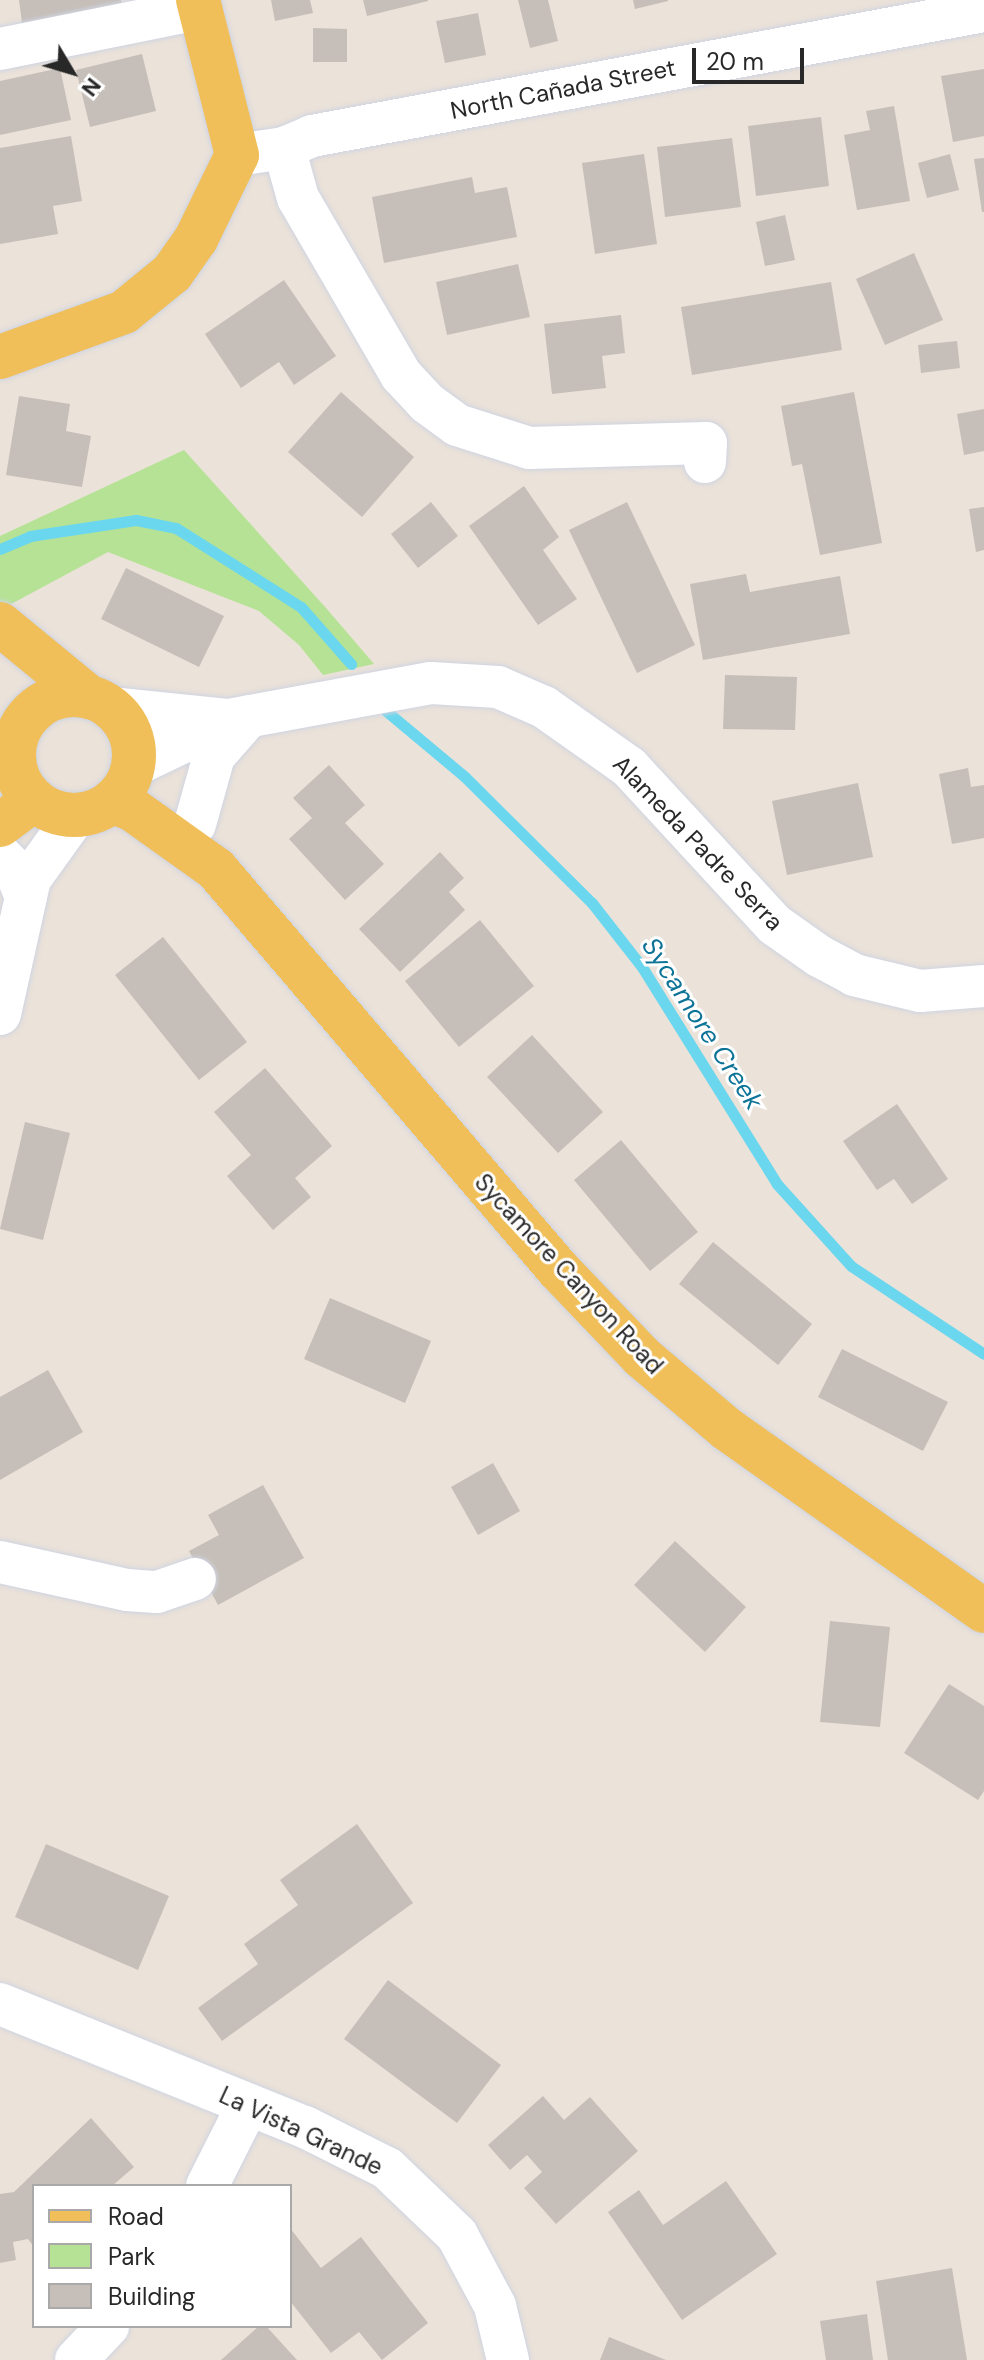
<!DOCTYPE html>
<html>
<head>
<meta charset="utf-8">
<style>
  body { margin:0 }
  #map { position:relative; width:984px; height:2360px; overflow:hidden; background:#ebe2d9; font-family:"DM Sans",sans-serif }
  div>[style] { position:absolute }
  .green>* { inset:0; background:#b6e295 }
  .stream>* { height:11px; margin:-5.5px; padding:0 5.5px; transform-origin:5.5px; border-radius:5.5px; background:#6bd7ee }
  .building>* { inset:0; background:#c6bfb9 }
  .roads { filter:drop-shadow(0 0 2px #cfd4e1) drop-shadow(0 0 2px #cfd4e1) }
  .minor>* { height:42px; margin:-21px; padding:0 21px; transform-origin:21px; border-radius:21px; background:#fff }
  .major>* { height:44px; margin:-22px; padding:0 22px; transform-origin:22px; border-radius:22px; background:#f0bf59 }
  .major>.ring { margin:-22px; padding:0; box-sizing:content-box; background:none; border:44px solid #f0bf59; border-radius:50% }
  span { translate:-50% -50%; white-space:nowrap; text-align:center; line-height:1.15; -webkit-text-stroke:6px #fff; paint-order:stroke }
  .street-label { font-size:24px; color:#282828 }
  .water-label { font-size:26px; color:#0d7397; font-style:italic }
  .legend { position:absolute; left:32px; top:2184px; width:260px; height:144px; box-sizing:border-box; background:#fff; border:2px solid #a9a9a9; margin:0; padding:10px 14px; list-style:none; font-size:24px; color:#282828 }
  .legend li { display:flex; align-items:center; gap:16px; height:40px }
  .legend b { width:40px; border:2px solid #a9a9a9 }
  .north { position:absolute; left:32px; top:32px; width:80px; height:80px; -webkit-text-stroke:6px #fff; paint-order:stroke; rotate:128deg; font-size:22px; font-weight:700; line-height:32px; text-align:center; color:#282828 }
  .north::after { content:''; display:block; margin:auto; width:28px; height:36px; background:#282828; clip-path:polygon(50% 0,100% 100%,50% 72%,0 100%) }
  .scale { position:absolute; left:692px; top:48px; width:112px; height:36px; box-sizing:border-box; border:4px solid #282828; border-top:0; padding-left:10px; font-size:24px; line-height:28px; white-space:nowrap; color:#282828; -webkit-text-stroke:6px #fff; paint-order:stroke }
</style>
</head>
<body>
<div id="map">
  <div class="green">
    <i style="clip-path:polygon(184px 450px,326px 608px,374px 664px,323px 675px,299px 645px,259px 611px,108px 552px,0 610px,0 536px)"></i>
  </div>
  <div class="stream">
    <i style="left:0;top:549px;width:33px;rotate:-23deg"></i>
    <i style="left:30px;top:536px;width:107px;rotate:-8.6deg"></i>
    <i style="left:136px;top:520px;width:41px;rotate:11.3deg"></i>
    <i style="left:176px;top:528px;width:148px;rotate:32.3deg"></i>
    <i style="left:301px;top:607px;width:76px;rotate:48.7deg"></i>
    <i style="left:385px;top:710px;width:104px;rotate:39.9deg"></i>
    <i style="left:465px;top:777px;width:179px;rotate:44.8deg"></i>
    <i style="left:592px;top:903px;width:81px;rotate:52deg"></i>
    <i style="left:642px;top:967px;width:256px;rotate:58.1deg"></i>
    <i style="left:777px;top:1184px;width:110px;rotate:47.9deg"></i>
    <i style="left:851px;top:1266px;width:159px;rotate:33.5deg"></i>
  </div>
  <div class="building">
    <i style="clip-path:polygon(19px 0,121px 0,124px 23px,24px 38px)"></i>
    <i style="clip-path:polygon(271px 0,310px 0,313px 13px,275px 21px)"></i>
    <i style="clip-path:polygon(363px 0,428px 0,428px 1px,367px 16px)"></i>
    <i style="clip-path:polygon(518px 0,548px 0,558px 41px,530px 48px)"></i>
    <i style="clip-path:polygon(633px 0,668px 0,668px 1px,635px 9px)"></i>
    <i style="clip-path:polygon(478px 13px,486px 55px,445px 63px,436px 21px)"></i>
    <i style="clip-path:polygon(313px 28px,347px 29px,347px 62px,313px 62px)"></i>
    <i style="clip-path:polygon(142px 54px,156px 111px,90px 127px,76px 70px)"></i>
    <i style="clip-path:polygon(60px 68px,71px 120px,0 135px,0 81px)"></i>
    <i style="clip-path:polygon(984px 69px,984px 136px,953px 142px,941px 76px)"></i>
    <i style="clip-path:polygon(894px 106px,910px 201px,857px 210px,844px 135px,870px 130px,866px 111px)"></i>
    <i style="clip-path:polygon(821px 117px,829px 186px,756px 196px,748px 126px)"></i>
    <i style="clip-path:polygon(71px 136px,82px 201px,53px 206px,58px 234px,0 244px,0 148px)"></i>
    <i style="clip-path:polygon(732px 138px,741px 207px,665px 217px,657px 147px)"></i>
    <i style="clip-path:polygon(644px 154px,657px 244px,595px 254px,582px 163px)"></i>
    <i style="clip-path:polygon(950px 154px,959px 190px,927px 198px,918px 163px)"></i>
    <i style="clip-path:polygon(984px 158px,984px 212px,982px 212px,974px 159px)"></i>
    <i style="clip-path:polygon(472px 177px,475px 193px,507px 187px,517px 237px,384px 263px,372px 197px)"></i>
    <i style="clip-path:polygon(785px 215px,795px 260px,765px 266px,756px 222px)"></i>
    <i style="clip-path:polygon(914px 253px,943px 320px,885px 345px,856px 279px)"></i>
    <i style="clip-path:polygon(518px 264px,530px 317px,447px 335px,436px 282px)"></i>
    <i style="clip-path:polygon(284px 280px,336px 356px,294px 385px,279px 362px,241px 388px,205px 334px)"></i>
    <i style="clip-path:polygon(831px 282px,842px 350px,692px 375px,681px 307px)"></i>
    <i style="clip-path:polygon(621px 315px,625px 353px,602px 356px,606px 388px,552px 394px,544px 324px)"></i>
    <i style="clip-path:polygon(957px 341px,960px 368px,921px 373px,918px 345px)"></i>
    <i style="clip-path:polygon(341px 392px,414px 457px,362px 517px,288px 452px)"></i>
    <i style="clip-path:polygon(854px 392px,882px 543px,820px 555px,802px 464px,792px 466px,781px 406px)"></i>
    <i style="clip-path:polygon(19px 396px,70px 404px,66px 431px,91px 436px,82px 487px,6px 475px)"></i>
    <i style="clip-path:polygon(984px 409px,984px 451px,964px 455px,957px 414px)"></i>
    <i style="clip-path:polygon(524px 486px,559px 537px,543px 550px,577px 599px,538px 625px,469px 526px)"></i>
    <i style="clip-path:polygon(431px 502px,458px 536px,418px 568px,391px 534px)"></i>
    <i style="clip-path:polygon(627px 502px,695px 645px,637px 673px,569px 530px)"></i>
    <i style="clip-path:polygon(984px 507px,984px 550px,976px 552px,969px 509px)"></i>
    <i style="clip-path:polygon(126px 568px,224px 616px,199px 667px,101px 619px)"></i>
    <i style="clip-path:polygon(746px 574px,750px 592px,840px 576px,850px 634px,703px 660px,690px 584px)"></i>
    <i style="clip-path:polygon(725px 675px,797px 677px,795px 730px,723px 729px)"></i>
    <i style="clip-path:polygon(329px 765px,365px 805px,345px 823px,384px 864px,345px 900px,289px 839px,312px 818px,293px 798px)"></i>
    <i style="clip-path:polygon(968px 768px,971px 787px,984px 785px,984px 838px,952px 844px,939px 774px)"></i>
    <i style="clip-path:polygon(858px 783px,873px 857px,787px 875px,772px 801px)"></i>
    <i style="clip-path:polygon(440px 852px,464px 878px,449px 892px,465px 910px,400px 972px,359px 929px)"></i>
    <i style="clip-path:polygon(480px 920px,534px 986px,459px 1047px,405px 981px)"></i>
    <i style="clip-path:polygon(163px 937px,247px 1042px,199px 1080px,115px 975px)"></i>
    <i style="clip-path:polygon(532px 1035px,603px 1112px,558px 1153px,487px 1077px)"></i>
    <i style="clip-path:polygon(265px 1068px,332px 1146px,295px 1178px,311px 1197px,273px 1230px,227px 1176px,251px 1155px,214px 1112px)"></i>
    <i style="clip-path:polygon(897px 1104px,948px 1179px,912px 1204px,894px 1179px,877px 1190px,843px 1141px)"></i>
    <i style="clip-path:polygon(25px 1122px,70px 1133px,43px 1240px,0 1229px)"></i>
    <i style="clip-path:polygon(621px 1140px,698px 1232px,650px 1271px,574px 1180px)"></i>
    <i style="clip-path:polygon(713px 1242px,812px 1324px,778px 1365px,679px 1284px)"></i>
    <i style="clip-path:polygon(330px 1298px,431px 1341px,405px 1403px,304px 1359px)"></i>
    <i style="clip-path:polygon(842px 1349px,948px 1402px,923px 1451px,818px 1397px)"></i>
    <i style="clip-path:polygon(48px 1370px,83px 1432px,0 1480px,0 1397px)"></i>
    <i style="clip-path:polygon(493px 1463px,520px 1511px,478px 1535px,451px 1487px)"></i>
    <i style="clip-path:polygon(263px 1485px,304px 1558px,218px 1605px,189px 1551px,219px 1535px,208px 1515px)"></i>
    <i style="clip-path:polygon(675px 1541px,746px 1607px,705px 1652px,634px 1585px)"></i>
    <i style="clip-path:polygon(830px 1621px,890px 1627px,880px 1727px,820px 1722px)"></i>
    <i style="clip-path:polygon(949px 1684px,984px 1706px,984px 1791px,978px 1800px,904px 1753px)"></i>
    <i style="clip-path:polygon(357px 1824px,413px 1903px,222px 2041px,198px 2008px,258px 1964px,244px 1944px,298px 1905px,280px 1880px)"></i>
    <i style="clip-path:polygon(46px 1844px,169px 1896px,138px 1970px,15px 1917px)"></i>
    <i style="clip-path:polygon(388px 1980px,501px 2065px,457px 2123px,344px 2039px)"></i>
    <i style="clip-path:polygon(543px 2096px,564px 2120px,590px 2097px,638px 2151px,556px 2224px,524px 2188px,542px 2172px,527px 2155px,510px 2170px,488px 2145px)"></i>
    <i style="clip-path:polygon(91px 2118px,134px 2167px,112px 2186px,34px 2186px,34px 2247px,28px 2239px,13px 2242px,16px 2260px,0 2263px,0 2194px,14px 2192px)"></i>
    <i style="clip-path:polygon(726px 2181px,777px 2254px,682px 2320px,608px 2212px,639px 2190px,663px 2225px)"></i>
    <i style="clip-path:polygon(290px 2228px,321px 2268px,361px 2237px,428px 2323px,382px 2360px,359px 2332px,331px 2353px,290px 2301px)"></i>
    <i style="clip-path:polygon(952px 2268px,967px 2360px,888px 2360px,876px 2281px)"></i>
    <i style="clip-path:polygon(867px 2314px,873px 2360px,826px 2360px,820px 2321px)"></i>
    <i style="clip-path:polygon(259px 2326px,266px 2326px,297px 2360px,221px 2360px)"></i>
    <i style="clip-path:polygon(609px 2337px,666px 2360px,600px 2360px)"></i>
  </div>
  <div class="roads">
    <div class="minor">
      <i style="left:0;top:49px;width:203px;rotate:-11.4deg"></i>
      <i style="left:284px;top:148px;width:52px;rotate:74.4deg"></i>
      <i style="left:298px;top:198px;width:205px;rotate:59.8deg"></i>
      <i style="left:401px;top:375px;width:38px;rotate:47deg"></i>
      <i style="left:427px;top:403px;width:37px;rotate:36deg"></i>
      <i style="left:457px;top:425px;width:76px;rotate:17.7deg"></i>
      <i style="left:529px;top:448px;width:177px;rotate:-1.6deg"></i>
      <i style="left:706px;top:443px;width:19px;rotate:93deg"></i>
      <i style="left:237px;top:155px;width:48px;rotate:-8.5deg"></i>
      <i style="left:284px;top:148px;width:30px;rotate:-23deg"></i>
      <i style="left:312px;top:136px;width:684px;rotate:-10.54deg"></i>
      <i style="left:110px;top:708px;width:120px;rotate:5.8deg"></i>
      <i style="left:229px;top:720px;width:205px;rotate:-10.4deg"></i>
      <i style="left:431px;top:683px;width:67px;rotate:3.4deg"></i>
      <i style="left:498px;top:687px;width:50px;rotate:23.5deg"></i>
      <i style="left:544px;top:707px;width:104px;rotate:35.2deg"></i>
      <i style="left:629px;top:767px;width:215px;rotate:47.3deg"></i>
      <i style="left:775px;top:925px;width:54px;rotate:35.2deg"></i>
      <i style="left:819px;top:956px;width:40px;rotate:28deg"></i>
      <i style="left:854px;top:975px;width:68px;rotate:13.6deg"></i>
      <i style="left:920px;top:991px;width:64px;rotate:-4.5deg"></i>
      <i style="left:133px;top:766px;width:106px;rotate:-25.6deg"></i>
      <i style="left:195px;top:824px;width:71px;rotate:-74.4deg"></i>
      <i style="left:214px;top:756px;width:53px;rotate:-48.8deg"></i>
      <i style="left:0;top:855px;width:21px;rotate:45deg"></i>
      <i style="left:15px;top:870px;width:29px;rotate:68deg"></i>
      <i style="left:0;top:1014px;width:138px;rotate:-77.5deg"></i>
      <i style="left:30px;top:879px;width:79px;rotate:-54.3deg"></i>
      <i style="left:0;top:1562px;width:130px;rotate:12.4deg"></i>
      <i style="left:127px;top:1590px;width:30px;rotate:4deg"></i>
      <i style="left:157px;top:1592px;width:40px;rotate:-18.9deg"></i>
      <i style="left:0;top:2004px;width:329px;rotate:22deg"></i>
      <i style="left:305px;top:2127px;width:92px;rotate:26.6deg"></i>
      <i style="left:387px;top:2168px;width:97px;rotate:43.7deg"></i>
      <i style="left:457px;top:2235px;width:81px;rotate:61.8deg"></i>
      <i style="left:495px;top:2306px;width:56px;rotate:76.5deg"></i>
      <i style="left:207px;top:2186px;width:91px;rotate:-63.2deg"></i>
      <i style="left:76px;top:2360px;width:47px;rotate:-46.7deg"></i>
    </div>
    <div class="major">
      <i style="left:0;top:357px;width:132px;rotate:-19.9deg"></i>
      <i style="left:124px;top:312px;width:62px;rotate:-39.1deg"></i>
      <i style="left:172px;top:273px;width:42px;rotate:-54.8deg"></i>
      <i style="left:196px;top:239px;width:93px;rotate:-64deg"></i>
      <i style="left:237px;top:155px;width:160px;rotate:-104.1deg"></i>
      <i style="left:0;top:624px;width:115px;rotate:39.4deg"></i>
      <i class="ring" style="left:14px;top:695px;width:76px;height:76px"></i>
      <i style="left:112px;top:802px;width:21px;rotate:19deg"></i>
      <i style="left:132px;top:809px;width:103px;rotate:35.5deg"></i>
      <i style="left:216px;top:869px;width:526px;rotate:49.47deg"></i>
      <i style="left:558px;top:1269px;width:122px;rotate:46.3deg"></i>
      <i style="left:642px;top:1357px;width:111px;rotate:40.3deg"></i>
      <i style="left:727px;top:1429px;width:315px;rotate:35.3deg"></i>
      <i style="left:0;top:825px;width:42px;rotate:-36.3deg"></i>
    </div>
  </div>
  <div class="street-label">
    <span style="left:563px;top:89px;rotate:-11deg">North Cañada Street</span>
    <span style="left:698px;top:843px;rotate:46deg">Alameda Padre Serra</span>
    <span style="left:569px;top:1274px;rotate:47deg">Sycamore Canyon Road</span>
    <span style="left:301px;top:2131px;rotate:25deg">La Vista Grande</span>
  </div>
  <div class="water-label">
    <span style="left:702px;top:1024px;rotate:57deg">Sycamore Creek</span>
  </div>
  <ul class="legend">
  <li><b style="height:10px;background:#f0bf59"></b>Road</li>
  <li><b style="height:22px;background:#b6e295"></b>Park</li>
  <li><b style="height:22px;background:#c6bfb9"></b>Building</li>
  </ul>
  <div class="north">N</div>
  <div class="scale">20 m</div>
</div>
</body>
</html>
